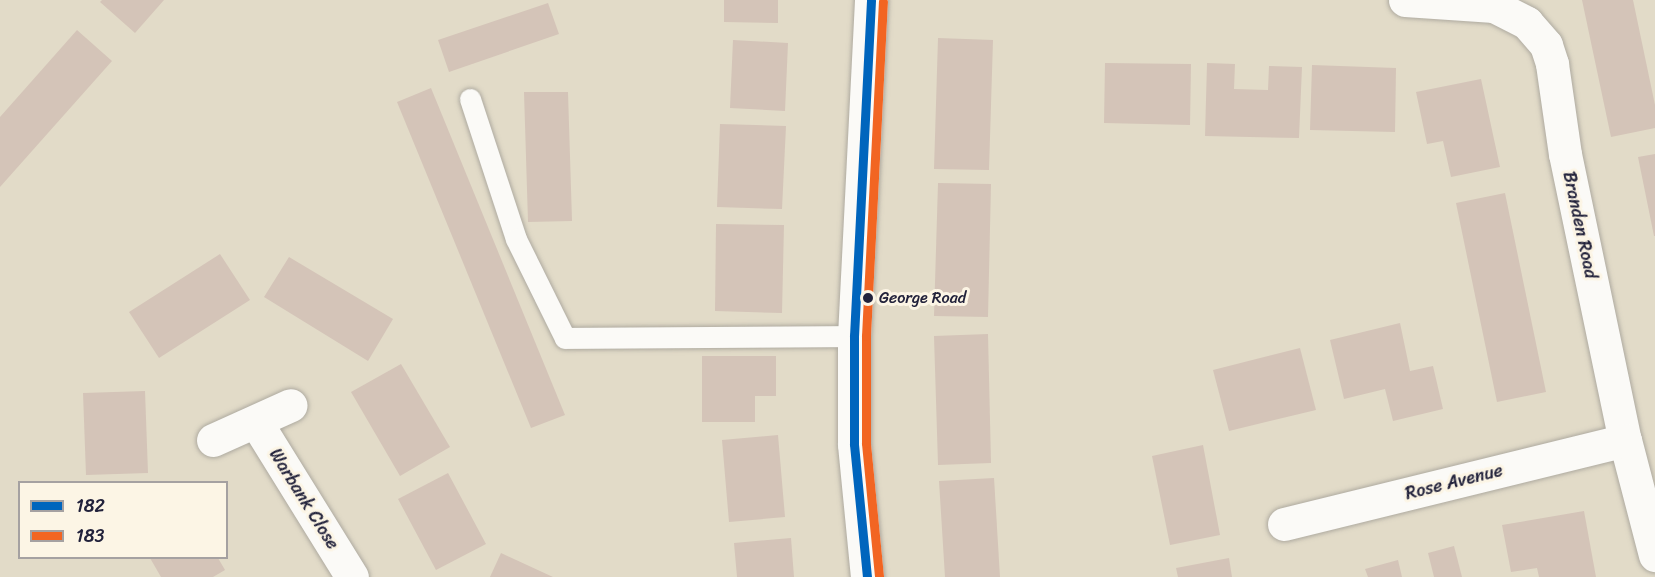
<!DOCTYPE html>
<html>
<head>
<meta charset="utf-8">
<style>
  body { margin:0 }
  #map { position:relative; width:1655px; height:577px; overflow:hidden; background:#e2dbc8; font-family:Sriracha,sans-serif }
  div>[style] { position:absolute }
  .building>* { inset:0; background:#d4c4b8 }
  .roads { filter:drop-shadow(0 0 2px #aeaaa0) drop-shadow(0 0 2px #aeaaa0) }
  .lane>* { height:21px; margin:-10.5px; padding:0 10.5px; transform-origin:10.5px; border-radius:10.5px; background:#fbfaf7 }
  .street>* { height:33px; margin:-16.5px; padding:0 16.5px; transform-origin:16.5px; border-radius:16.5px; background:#fbfaf7 }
  .bus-1>* { height:9px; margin:-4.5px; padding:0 4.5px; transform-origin:4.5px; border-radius:4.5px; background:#0065bd }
  .bus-2>* { height:9px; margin:-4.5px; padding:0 4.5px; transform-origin:4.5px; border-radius:4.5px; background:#f26522 }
  .dots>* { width:16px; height:16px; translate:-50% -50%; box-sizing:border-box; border:3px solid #fcf5e5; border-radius:50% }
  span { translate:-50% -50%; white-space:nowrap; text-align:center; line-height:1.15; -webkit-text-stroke:6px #fcf5e5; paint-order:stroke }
  .bus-label { font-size:16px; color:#22223b }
  .left { translate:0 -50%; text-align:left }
  .street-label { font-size:18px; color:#22223b }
  .legend { position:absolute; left:18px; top:481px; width:210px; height:78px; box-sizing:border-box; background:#fcf5e5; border:2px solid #a5a1a1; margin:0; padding:8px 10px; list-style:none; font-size:18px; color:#22223b }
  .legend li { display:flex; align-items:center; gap:12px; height:30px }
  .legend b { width:30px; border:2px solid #a5a1a1 }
</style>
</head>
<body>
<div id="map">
  <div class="building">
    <i style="clip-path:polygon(102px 0,164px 0,135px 33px,100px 2px)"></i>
    <i style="clip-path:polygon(724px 0,778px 0,778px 23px,724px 22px)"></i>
    <i style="clip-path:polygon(1582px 0,1633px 0,1655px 105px,1655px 128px,1611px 137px)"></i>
    <i style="clip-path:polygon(548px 3px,559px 34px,449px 72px,438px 40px)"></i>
    <i style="clip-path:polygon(77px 30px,112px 61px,0 187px,0 117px)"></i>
    <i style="clip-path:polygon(938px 38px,993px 40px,989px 170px,934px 169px)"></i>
    <i style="clip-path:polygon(733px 40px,788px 43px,785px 111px,730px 108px)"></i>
    <i style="clip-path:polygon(1105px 63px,1191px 64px,1190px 125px,1104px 123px)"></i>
    <i style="clip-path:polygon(1207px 63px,1235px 64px,1234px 89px,1268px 90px,1269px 66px,1302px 67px,1299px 138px,1205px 136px)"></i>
    <i style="clip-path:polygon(1312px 65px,1396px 68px,1395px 132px,1310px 130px)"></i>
    <i style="clip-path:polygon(1481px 79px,1500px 167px,1451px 177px,1443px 141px,1427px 144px,1416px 92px)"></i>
    <i style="clip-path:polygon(431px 88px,565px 415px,531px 428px,397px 102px)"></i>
    <i style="clip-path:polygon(524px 92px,568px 92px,572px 221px,528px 222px)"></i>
    <i style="clip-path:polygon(720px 124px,786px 126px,782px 209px,717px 207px)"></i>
    <i style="clip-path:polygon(1655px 154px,1655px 236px,1654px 236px,1638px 157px)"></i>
    <i style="clip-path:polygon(938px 183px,991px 184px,988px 317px,934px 316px)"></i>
    <i style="clip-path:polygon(1505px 193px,1546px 392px,1497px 402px,1456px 203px)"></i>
    <i style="clip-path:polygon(716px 224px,784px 225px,782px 313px,715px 311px)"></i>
    <i style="clip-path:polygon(220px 254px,250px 300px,159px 358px,129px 312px)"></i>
    <i style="clip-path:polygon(289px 257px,393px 319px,368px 361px,264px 297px)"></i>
    <i style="clip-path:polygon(1400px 323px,1410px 371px,1433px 366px,1443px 409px,1393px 421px,1385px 389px,1344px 399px,1330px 340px)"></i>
    <i style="clip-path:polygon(988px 334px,991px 463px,938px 465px,934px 336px)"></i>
    <i style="clip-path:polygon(1300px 348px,1316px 410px,1229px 431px,1213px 370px)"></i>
    <i style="clip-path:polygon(702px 356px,776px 356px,776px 396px,755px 396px,755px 422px,702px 422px)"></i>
    <i style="clip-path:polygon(401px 364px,450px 447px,400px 476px,351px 392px)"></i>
    <i style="clip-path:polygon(145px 391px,148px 473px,86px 475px,83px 393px)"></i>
    <i style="clip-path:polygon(778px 435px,785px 517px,729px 522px,722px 440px)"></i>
    <i style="clip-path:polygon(1203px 445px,1220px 535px,1170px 545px,1152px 456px)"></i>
    <i style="clip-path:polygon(448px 473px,486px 544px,436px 570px,398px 499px)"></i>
    <i style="clip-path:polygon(994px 478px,1000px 577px,945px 577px,939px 481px)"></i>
    <i style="clip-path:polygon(1584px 511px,1596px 577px,1539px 577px,1537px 568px,1511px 572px,1502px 525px)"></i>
    <i style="clip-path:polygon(791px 538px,794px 577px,737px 577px,734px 543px)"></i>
    <i style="clip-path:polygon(1454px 546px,1462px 577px,1434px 577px,1428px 553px)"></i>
    <i style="clip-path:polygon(501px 553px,553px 577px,490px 577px)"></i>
    <i style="clip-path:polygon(150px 558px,218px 558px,225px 570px,213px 577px,161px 577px)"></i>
    <i style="clip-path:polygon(1229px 558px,1232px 577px,1178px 577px,1176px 568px)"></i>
    <i style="clip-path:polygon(1398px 560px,1402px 577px,1368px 577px,1365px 569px)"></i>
  </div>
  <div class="roads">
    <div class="lane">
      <i style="left:470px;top:99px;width:147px;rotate:71.8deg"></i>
      <i style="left:516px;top:239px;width:110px;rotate:63.7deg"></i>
      <i style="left:565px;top:338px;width:289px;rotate:-0.4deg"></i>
    </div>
    <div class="street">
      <i style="left:1405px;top:0;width:89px;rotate:3.9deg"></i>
      <i style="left:1494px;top:6px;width:37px;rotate:27deg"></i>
      <i style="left:1527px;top:23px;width:29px;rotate:49deg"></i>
      <i style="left:1546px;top:45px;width:20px;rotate:72deg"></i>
      <i style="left:1552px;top:64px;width:91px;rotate:81.8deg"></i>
      <i style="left:1565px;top:154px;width:292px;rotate:78.2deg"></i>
      <i style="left:1625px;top:440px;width:119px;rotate:75.4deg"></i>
      <i style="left:256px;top:422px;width:182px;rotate:58.2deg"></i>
      <i style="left:213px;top:440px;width:85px;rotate:-24.2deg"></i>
      <i style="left:1284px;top:524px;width:351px;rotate:-13.8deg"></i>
      <i style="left:867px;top:577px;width:134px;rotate:-95.6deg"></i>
      <i style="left:854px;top:444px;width:108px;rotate:-90deg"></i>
      <i style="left:854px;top:336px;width:336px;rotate:-87.1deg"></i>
    </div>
  </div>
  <div class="bus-1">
    <i style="left:867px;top:577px;width:134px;rotate:-95.6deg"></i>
    <i style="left:854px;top:444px;width:108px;rotate:-90deg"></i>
    <i style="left:854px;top:336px;width:336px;rotate:-87.1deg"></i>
  </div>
  <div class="bus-2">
    <i style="left:879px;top:576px;width:134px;rotate:-95.6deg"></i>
    <i style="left:866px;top:443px;width:107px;rotate:-90deg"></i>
    <i style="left:866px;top:336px;width:335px;rotate:-87.1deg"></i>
  </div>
  <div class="dots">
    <i style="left:868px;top:298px;background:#22223b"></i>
  </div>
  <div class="bus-label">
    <span class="left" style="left:879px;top:298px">George Road</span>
  </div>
  <div class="street-label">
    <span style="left:1580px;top:225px;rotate:78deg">Branden Road</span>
    <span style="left:1454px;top:482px;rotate:-14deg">Rose Avenue</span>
    <span style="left:304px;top:499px;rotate:58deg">Warbank Close</span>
  </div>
  <ul class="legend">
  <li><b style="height:8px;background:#0065bd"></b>182</li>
  <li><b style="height:8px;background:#f26522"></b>183</li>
  </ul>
</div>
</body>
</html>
